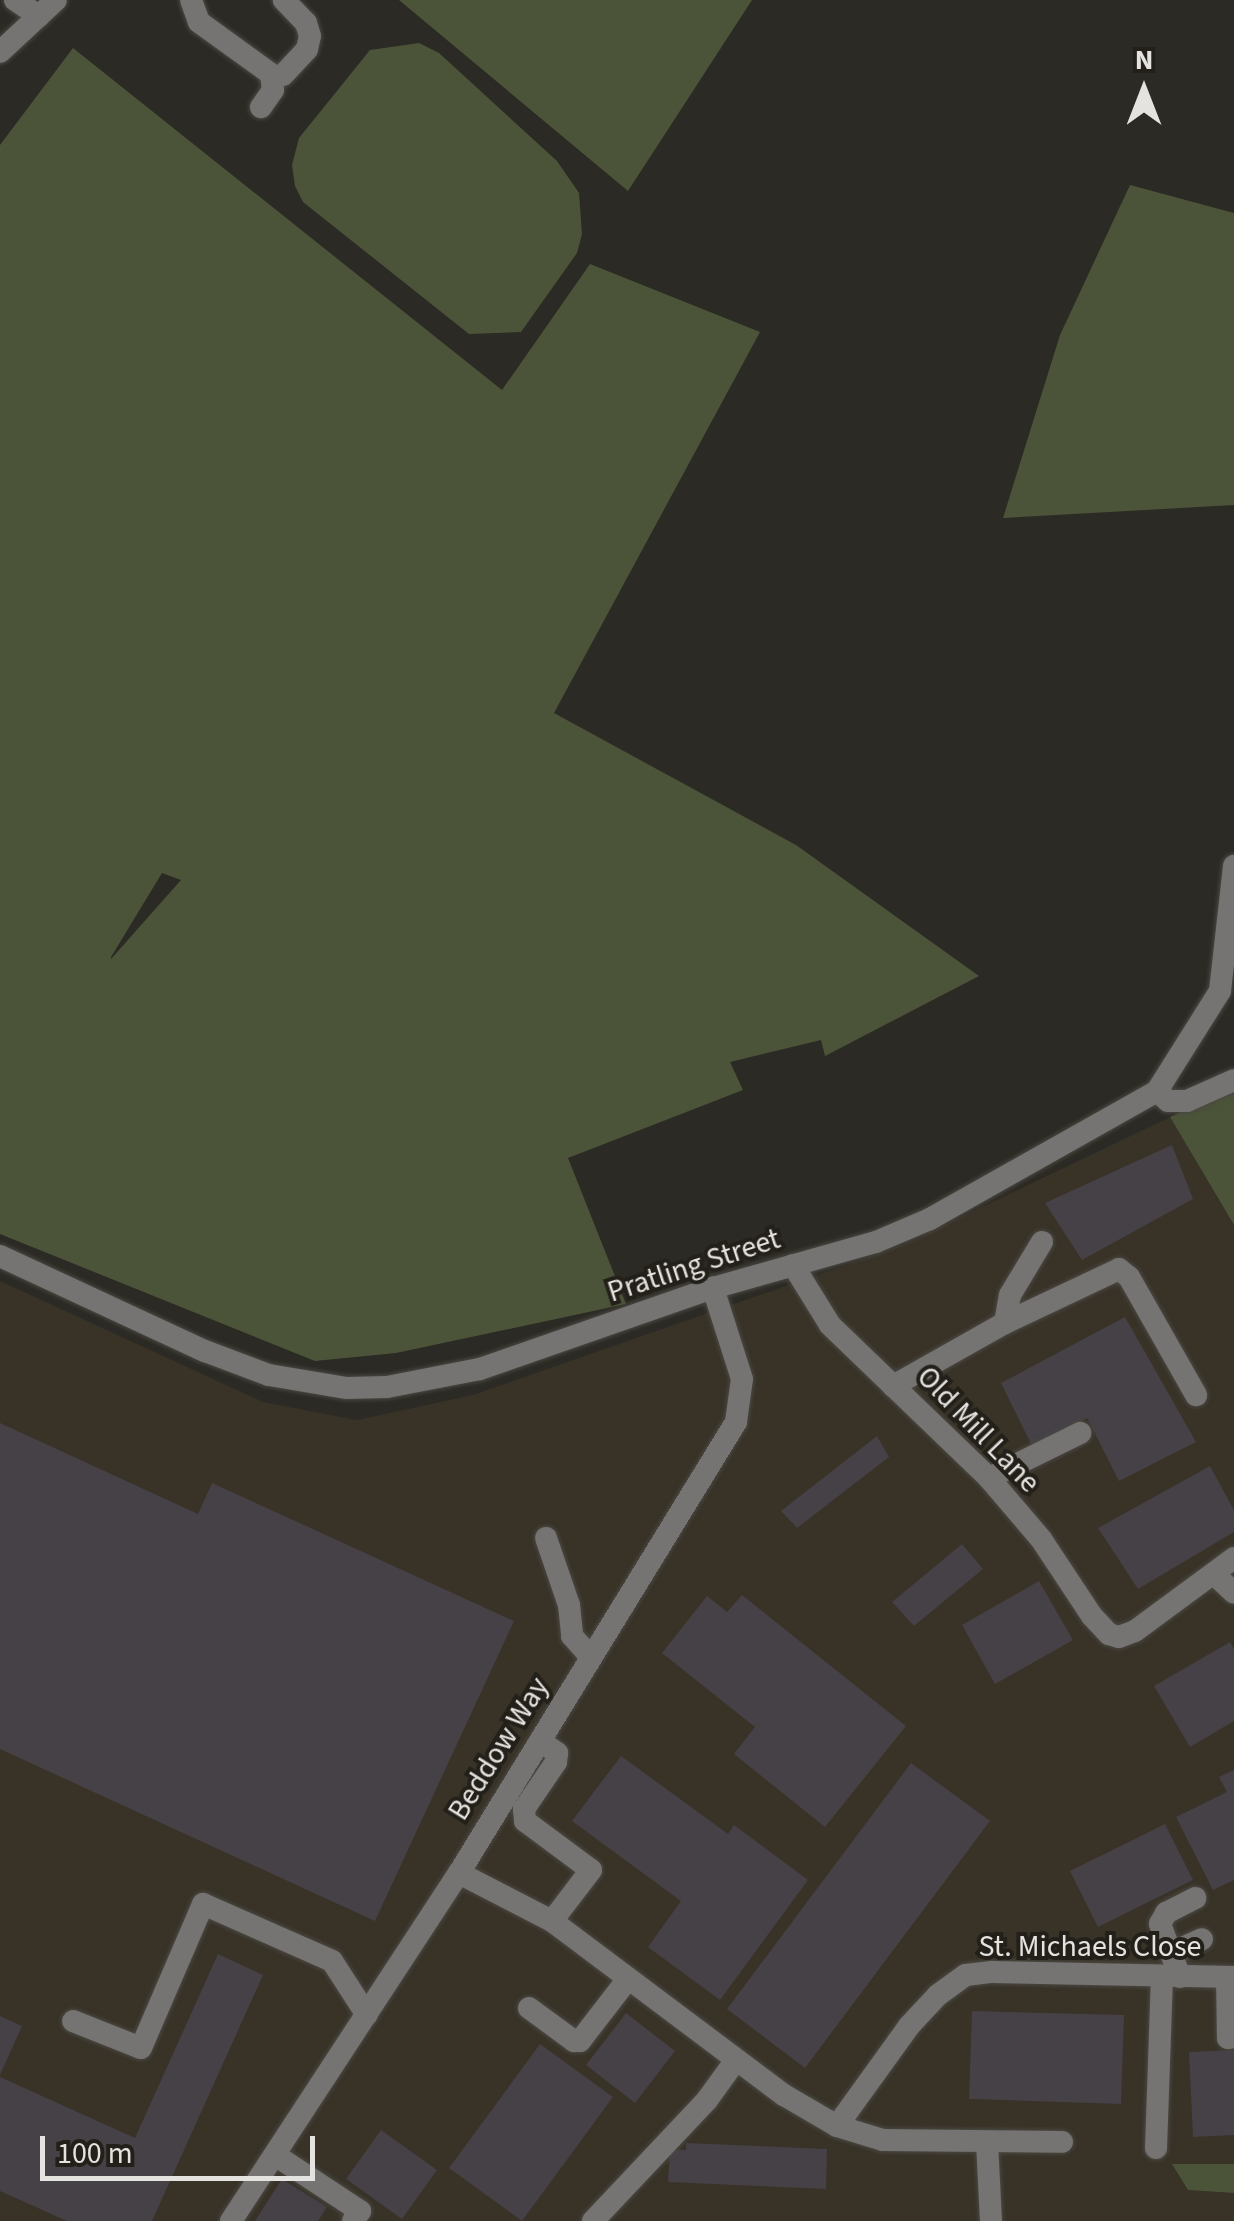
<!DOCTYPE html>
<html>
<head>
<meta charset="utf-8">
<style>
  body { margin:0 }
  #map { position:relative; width:1234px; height:2221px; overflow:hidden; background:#2c2a24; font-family:"Source Sans 3",sans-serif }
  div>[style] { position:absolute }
  .built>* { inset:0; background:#383227 }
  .green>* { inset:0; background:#4b5438 }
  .building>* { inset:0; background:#464147 }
  .roads { filter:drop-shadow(0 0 2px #4a4842) drop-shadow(0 0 2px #4a4842) }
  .minor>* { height:22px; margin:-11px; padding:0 11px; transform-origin:11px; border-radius:11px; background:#767472 }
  span { translate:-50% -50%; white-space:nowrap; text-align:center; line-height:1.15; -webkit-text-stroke:8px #23201a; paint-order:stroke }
  .street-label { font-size:30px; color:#e5e3df }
  .north { position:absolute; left:1094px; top:40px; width:100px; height:100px; -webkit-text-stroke:8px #23201a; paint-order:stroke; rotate:0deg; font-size:28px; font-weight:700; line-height:40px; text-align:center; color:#e5e3df }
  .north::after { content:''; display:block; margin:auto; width:35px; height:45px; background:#e5e3df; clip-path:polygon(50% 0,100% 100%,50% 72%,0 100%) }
  .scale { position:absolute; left:40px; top:2136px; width:275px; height:45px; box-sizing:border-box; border:5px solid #e5e3df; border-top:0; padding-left:12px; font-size:30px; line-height:35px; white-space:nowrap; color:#e5e3df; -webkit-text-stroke:8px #23201a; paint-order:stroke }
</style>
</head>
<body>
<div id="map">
  <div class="built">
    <i style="clip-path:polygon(1170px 1117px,1234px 1225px,1234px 2164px,1173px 2164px,1188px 2190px,1234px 2193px,1234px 2221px,0 2221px,0 1281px,263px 1402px,357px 1420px,473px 1395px,903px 1245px)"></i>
  </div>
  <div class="green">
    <i style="clip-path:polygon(399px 0,752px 0,628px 191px)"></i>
    <i style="clip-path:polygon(419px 43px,439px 53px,557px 161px,579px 193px,582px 234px,577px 253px,521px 332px,469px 334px,303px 202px,295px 186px,292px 165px,299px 138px,370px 50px)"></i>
    <i style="clip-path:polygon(evenodd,73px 48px,502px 390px,590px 264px,760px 332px,554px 713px,796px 845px,979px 976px,825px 1056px,821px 1040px,730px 1062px,743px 1090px,568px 1158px,626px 1304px,396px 1353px,315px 1361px,0 1234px,0 145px,73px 48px,162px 873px,181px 880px,111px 959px,111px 957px,162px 873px)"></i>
    <i style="clip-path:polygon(1130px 185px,1234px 213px,1234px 505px,1003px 518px,1060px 335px)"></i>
    <i style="clip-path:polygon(1234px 1088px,1234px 1225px,1170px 1117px)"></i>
    <i style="clip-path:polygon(1172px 2164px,1234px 2164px,1234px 2193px,1188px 2190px)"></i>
  </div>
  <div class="building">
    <i style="clip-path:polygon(1172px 1145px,1193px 1199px,1082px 1260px,1045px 1203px)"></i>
    <i style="clip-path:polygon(1125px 1317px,1196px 1442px,1119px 1481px,1087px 1418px,1032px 1446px,1001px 1383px)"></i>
    <i style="clip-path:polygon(0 1423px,198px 1514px,212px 1483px,514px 1621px,375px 1921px,0 1749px)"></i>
    <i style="clip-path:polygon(877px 1436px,889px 1457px,797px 1528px,781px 1511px)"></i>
    <i style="clip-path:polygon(1210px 1466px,1234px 1510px,1234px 1532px,1138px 1589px,1098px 1528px)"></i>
    <i style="clip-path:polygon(962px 1544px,983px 1569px,914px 1626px,892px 1602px)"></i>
    <i style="clip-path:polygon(1039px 1581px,1073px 1640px,995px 1684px,962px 1625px)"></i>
    <i style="clip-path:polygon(742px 1595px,906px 1726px,825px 1827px,734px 1754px,755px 1727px,662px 1653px,707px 1596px,727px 1612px)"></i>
    <i style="clip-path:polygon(1230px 1642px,1234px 1649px,1234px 1721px,1190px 1747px,1154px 1686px)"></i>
    <i style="clip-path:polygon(621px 1756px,728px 1834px,734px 1825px,808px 1880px,720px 2000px,648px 1947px,681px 1901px,572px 1821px)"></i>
    <i style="clip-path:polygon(911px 1763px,990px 1821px,805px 2068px,727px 2009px)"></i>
    <i style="clip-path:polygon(1234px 1770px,1234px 1880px,1213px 1890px,1176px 1817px,1227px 1792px,1219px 1777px)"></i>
    <i style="clip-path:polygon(1165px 1824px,1193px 1880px,1098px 1927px,1070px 1871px)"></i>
    <i style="clip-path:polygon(218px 1954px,263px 1975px,152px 2221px,67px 2221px,0 2191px,0 2077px,135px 2138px)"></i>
    <i style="clip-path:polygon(972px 2011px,1124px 2015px,1121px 2104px,969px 2099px)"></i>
    <i style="clip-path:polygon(626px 2013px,675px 2051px,635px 2103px,586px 2065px)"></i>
    <i style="clip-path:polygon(0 2016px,22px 2026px,0 2075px)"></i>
    <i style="clip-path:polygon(540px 2044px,613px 2097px,522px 2221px,449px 2168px)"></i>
    <i style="clip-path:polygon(1234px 2050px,1234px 2135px,1193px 2137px,1189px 2052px)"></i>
    <i style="clip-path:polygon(381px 2130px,437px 2170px,402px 2219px,346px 2179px)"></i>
    <i style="clip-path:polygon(686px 2143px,827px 2149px,826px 2189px,668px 2182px,670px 2149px,686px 2150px)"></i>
    <i style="clip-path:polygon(282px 2179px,327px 2207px,318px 2221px,255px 2221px)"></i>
  </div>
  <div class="roads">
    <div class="minor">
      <i style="left:15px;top:0;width:29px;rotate:34deg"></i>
      <i style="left:191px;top:0;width:23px;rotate:70deg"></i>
      <i style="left:199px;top:22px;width:89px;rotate:35.8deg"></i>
      <i style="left:271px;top:74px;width:16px;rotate:83deg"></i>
      <i style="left:273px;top:90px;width:21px;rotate:125deg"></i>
      <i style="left:0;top:52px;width:76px;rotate:-42.9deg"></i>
      <i style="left:283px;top:75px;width:35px;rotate:-47deg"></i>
      <i style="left:307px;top:49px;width:13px;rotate:-77deg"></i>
      <i style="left:310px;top:36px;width:14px;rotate:-107deg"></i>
      <i style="left:306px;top:23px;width:32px;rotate:-134deg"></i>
      <i style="left:1157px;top:1091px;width:15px;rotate:42deg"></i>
      <i style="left:1168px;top:1101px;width:19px"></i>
      <i style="left:1187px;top:1101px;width:51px;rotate:-24.1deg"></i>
      <i style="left:0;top:1256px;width:226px;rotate:24.9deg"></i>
      <i style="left:205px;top:1351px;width:68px;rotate:20.6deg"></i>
      <i style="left:269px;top:1375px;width:79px;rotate:9.5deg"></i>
      <i style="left:347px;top:1388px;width:40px;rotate:-1.4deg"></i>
      <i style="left:387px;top:1387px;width:95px;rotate:-11deg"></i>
      <i style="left:480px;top:1369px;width:247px;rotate:-19.2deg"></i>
      <i style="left:713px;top:1288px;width:169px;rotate:-15.8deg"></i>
      <i style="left:876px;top:1242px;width:59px;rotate:-23.1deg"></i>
      <i style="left:930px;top:1219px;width:261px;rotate:-29.4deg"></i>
      <i style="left:1157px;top:1091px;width:118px;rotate:-57.8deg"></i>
      <i style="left:1220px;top:991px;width:126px;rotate:-83.6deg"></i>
      <i style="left:793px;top:1265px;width:70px;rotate:58.3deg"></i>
      <i style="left:830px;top:1325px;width:221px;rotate:43.9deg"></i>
      <i style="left:989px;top:1478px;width:80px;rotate:49.6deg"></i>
      <i style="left:1041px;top:1539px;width:92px;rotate:56.5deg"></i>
      <i style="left:1092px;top:1616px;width:25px;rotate:47deg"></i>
      <i style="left:1109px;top:1634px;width:10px;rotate:17deg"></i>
      <i style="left:1119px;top:1637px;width:17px;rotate:-21deg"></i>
      <i style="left:1135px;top:1631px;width:123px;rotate:-36.4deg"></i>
      <i style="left:1005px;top:1323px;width:126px;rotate:-25.3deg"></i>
      <i style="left:1119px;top:1269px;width:13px;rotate:39deg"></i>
      <i style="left:1129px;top:1277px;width:136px;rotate:60.4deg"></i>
      <i style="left:893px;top:1386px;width:129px;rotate:-29.4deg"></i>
      <i style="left:1005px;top:1323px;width:28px;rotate:-80deg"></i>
      <i style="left:1010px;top:1295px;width:62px;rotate:-58.9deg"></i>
      <i style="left:989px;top:1478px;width:102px;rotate:-26.3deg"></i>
      <i style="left:546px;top:1538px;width:71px;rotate:71.1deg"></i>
      <i style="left:569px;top:1605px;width:31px;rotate:84deg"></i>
      <i style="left:572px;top:1636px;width:28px;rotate:48deg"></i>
      <i style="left:1215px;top:1575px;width:26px;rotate:43deg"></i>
      <i style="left:540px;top:1741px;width:21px;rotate:35deg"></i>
      <i style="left:557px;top:1753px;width:9px;rotate:96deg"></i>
      <i style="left:556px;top:1762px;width:57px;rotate:124.2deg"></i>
      <i style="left:524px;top:1809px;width:12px;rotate:85deg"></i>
      <i style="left:525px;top:1821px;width:82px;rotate:36.6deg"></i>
      <i style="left:591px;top:1870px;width:64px;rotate:127.4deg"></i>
      <i style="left:459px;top:1873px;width:105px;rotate:27.3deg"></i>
      <i style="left:552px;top:1921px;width:290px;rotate:36.9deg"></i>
      <i style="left:784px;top:2095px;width:61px;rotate:30.3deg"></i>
      <i style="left:837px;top:2126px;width:123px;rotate:-54.2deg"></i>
      <i style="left:909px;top:2026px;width:42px;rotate:-46.9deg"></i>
      <i style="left:938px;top:1995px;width:34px;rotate:-36deg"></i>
      <i style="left:966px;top:1975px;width:26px;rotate:-7deg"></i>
      <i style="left:992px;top:1972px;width:242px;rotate:1.2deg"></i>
      <i style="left:1171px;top:1953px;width:34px;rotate:-24deg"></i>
      <i style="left:1180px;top:1977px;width:57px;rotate:-110.7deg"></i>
      <i style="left:1160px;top:1924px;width:13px;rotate:-61deg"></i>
      <i style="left:1166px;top:1913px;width:33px;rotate:-27deg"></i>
      <i style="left:1227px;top:1977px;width:61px;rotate:89.1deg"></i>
      <i style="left:1228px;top:2038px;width:6px;rotate:-9deg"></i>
      <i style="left:529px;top:2008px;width:56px;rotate:36.3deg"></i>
      <i style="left:574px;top:2041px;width:6px"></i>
      <i style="left:580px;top:2041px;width:78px;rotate:-52.3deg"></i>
      <i style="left:73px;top:2021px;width:73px;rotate:21.7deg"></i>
      <i style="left:141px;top:2048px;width:157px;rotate:-66.7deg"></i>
      <i style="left:203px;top:1904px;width:141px;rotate:23.8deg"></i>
      <i style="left:332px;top:1961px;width:64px;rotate:57.1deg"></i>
      <i style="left:837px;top:2126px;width:48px;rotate:16.9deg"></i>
      <i style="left:883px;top:2140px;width:179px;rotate:0.6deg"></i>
      <i style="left:987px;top:2142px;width:79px;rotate:87.1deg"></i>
      <i style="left:1156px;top:2148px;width:171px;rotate:-88deg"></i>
      <i style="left:275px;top:2155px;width:102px;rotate:33.4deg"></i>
      <i style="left:360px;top:2211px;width:12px;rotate:125deg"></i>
      <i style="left:231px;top:2221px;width:416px;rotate:-56.8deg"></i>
      <i style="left:459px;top:1873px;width:529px;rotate:-58.44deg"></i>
      <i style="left:736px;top:1422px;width:43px;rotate:-82.1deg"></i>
      <i style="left:742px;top:1379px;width:96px;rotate:-107.7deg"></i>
      <i style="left:593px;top:2221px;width:166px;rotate:-46.7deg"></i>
      <i style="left:707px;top:2100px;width:49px;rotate:-54.1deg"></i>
    </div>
  </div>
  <div class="street-label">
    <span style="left:694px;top:1266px;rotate:-18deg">Pratling Street</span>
    <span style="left:978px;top:1430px;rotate:46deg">Old Mill Lane</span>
    <span style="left:499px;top:1749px;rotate:-58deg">Beddow Way</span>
    <span style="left:1090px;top:1947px">St. Michaels Close</span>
  </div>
  <div class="north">N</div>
  <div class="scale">100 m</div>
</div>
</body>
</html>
